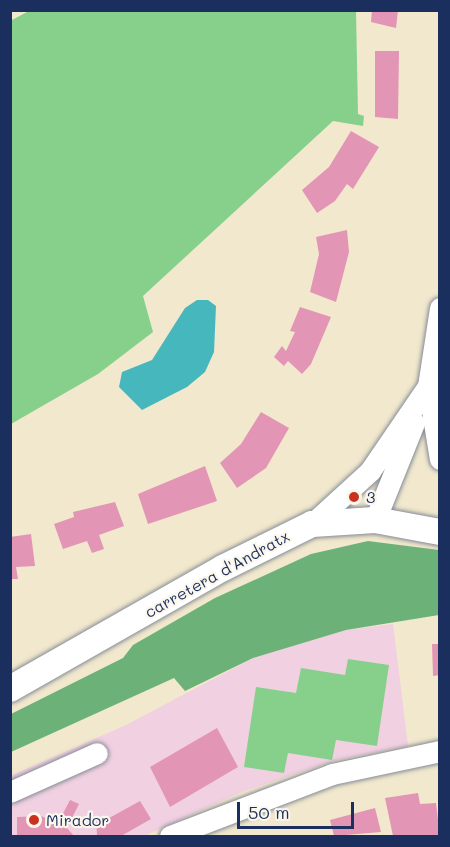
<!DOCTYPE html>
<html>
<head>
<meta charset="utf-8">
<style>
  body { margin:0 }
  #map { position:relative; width:450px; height:847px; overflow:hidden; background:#f1e8cd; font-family:Mali,sans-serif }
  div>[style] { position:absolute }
  .built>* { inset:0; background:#f1d0e2 }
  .green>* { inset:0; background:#86d08c }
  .forest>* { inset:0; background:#6cb278 }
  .water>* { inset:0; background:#47b7be }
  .building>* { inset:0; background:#e295b4 }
  .roads { filter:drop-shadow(0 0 2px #868c96) drop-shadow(0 0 2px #868c96) }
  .minor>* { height:21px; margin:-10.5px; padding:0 10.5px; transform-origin:10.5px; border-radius:10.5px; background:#fff }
  .major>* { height:26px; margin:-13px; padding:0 13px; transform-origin:13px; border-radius:13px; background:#fff }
  .dots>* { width:16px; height:16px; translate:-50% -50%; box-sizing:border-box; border:3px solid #fbf7ec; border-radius:50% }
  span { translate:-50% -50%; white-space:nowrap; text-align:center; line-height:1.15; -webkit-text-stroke:4.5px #fbf7ec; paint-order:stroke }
  .poi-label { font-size:16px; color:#1b2f5e }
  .left { translate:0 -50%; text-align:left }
  .street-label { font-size:16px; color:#1b2f5e }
  .frame { position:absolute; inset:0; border:12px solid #1b2f5e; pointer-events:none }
  .scale { position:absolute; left:237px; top:802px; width:117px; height:27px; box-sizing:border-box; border:3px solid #1b2f5e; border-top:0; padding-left:8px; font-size:18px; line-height:21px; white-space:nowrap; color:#1b2f5e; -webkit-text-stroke:4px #fbf7ec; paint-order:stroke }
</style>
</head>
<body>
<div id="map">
  <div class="built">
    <i style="clip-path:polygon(393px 624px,408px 746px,336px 760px,244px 791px,144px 836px,11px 836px,10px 776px,126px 725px,253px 658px,346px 630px)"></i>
  </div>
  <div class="green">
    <i style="clip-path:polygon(29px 11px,356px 11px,358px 114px,364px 116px,363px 126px,333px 121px,143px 296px,153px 332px,98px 374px,11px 424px,10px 21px)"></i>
    <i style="clip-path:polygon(348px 659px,389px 665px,377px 746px,336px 740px,332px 760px,288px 753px,284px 773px,244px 767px,256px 687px,296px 693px,301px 668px,345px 675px)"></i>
  </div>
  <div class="forest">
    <i style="clip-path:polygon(368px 541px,439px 550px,439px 615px,346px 630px,253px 658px,185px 691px,174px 678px,11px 752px,11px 714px,123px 658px,133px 645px,215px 598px,311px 554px)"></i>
  </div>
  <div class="water">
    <i style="clip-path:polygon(197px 300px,208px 300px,216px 306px,214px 352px,205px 372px,187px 387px,142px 410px,119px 387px,122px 372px,152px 360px,185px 308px)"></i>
  </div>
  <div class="building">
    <i style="clip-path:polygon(372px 10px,398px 10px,396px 28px,371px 22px)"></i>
    <i style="clip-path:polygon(375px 51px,399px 51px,398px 119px,375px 117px)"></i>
    <i style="clip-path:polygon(351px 131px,379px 147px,353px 189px,347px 184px,335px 201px,317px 213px,302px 190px,329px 167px)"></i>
    <i style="clip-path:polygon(347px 230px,349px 252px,336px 302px,310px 292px,319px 254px,316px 237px)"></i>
    <i style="clip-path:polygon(300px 307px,331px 317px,311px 364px,302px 374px,288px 361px,284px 366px,274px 357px,282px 346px,286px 351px,295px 332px,290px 331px)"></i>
    <i style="clip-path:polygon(261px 412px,289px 428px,266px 468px,237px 488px,220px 463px,241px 444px)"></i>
    <i style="clip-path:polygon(205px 466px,217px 501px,148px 524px,138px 494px)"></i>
    <i style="clip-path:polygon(115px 502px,124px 526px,99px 535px,104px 549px,92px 553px,87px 541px,63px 549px,54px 524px,74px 517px,73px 512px)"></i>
    <i style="clip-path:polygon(31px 534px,35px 566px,16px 567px,18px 579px,10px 579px,10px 537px)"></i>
    <i style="clip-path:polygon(432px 644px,440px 644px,440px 675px,433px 676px)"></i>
    <i style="clip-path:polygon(217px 728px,238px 767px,170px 807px,150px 767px)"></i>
    <i style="clip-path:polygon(418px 793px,420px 804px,436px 803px,440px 836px,393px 836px,385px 798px)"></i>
    <i style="clip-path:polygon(70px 800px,79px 804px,67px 828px,74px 836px,17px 836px,17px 817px,41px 816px,58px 823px)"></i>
    <i style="clip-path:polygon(140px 801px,151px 819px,121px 836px,97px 836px,96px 817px,111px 817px)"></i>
    <i style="clip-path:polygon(375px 808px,381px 832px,334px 836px,330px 820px)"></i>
  </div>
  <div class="roads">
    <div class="minor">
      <i style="left:440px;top:308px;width:79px;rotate:98.7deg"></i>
      <i style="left:428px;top:386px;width:74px;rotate:80.7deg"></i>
      <i style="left:375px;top:520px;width:105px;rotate:-68.1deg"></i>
      <i style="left:312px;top:524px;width:79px;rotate:-42.4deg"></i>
      <i style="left:370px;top:471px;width:103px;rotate:-55.7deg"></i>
      <i style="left:10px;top:792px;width:95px;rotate:-24.1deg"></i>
      <i style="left:170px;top:836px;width:173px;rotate:-20.9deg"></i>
      <i style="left:332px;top:774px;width:110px;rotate:-12deg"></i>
    </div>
    <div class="major">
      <i style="left:10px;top:689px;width:245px;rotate:-29.6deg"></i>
      <i style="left:223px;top:568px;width:99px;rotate:-26.3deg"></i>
      <i style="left:312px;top:524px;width:63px;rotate:-3.6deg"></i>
      <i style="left:375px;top:520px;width:66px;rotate:10.5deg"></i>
    </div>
  </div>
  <div class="dots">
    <i style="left:354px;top:497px;background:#c8321e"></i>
    <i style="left:34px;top:820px;background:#c8321e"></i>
  </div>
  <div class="poi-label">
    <span class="left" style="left:366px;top:497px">3</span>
    <span class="left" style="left:46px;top:820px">Mirador</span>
  </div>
  <div class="street-label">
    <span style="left:217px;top:574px;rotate:-29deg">carretera d'Andratx</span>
  </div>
  <div class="frame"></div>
  <div class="scale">50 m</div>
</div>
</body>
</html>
